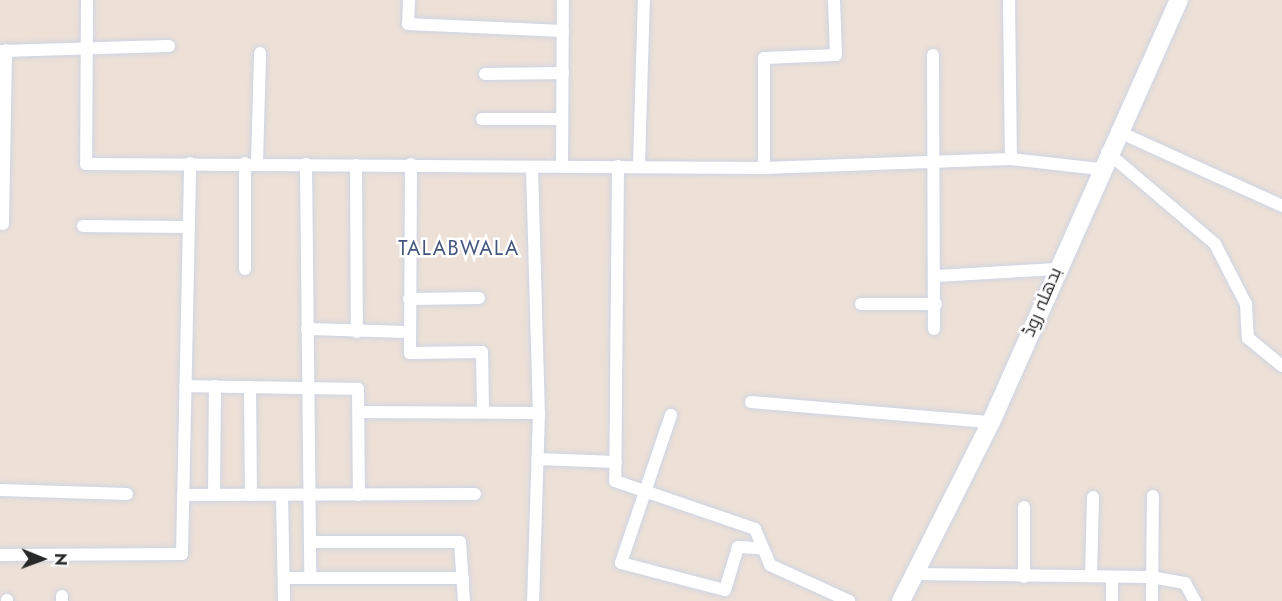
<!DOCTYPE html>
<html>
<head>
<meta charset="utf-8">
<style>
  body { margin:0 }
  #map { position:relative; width:1282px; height:601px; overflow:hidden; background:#ece0d7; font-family:Jost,Cairo,sans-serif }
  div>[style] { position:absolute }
  .roads { filter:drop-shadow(0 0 2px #cdd4e3) drop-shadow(0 0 2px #cdd4e3) }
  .minor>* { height:12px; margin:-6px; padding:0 6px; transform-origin:6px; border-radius:6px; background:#fff }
  .secondary>* { height:18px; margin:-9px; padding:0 9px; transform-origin:9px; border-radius:9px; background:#fff }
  span { translate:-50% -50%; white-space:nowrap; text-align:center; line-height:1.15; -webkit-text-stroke:5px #fff; paint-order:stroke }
  .street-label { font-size:18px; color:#282828 }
  .neighbourhood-label { font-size:20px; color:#44567d; letter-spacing:1.5px }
  .north { position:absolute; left:12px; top:529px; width:60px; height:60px; -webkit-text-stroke:4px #fff; paint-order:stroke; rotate:91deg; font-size:16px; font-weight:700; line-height:24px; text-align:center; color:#282828 }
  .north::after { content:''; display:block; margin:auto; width:21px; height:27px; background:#282828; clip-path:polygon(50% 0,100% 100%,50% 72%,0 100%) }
</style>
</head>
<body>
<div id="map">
  <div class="roads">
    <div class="minor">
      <i style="left:87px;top:0;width:164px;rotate:90.3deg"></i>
      <i style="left:86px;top:164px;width:678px;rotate:0.34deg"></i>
      <i style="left:764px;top:168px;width:247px;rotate:-2.1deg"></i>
      <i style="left:1011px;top:159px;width:89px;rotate:6.5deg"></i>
      <i style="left:409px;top:0;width:24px;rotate:92deg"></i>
      <i style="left:408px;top:24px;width:155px;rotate:2.6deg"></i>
      <i style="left:1009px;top:0;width:159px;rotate:89.3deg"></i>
      <i style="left:0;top:51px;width:169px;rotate:-1.7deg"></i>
      <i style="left:933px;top:55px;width:274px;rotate:89.8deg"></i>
      <i style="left:485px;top:74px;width:78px;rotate:-0.7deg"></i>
      <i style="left:482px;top:119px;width:80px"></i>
      <i style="left:1117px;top:131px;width:181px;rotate:24.4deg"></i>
      <i style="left:1107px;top:152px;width:142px;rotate:40.4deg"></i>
      <i style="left:1215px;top:244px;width:68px;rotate:62.7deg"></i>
      <i style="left:1246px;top:304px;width:34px;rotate:87deg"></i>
      <i style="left:1248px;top:338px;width:44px;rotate:39.5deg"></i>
      <i style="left:257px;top:163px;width:110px;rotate:-88.4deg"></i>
      <i style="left:306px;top:164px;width:414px;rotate:89.4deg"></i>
      <i style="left:411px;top:164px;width:189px;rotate:90.3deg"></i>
      <i style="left:410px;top:353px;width:72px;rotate:-0.8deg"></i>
      <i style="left:482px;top:352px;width:60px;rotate:89deg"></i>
      <i style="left:639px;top:164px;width:164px;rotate:-88.3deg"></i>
      <i style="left:356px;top:165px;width:167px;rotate:89.7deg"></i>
      <i style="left:618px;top:166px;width:315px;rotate:90.5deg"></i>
      <i style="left:615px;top:481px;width:148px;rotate:18.9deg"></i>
      <i style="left:755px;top:529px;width:39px;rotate:67deg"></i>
      <i style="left:770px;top:565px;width:87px;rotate:24.5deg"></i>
      <i style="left:532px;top:167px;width:246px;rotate:88.4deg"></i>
      <i style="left:539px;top:413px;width:188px;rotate:91.8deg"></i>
      <i style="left:562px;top:167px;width:167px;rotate:-89.7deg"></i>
      <i style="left:764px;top:168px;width:110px;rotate:-90deg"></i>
      <i style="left:764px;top:58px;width:72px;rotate:-2.4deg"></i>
      <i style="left:836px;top:55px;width:55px;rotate:-92.1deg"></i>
      <i style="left:3px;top:224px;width:174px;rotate:-89deg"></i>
      <i style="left:83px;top:226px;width:105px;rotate:0.5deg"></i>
      <i style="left:245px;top:269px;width:106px;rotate:-90deg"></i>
      <i style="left:937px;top:276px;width:119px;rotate:-3.4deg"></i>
      <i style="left:409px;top:299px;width:70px;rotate:-0.8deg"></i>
      <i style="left:861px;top:304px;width:75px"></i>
      <i style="left:307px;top:329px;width:102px;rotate:1.7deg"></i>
      <i style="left:185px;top:386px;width:173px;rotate:1deg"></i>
      <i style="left:358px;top:389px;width:106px;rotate:89.5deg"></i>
      <i style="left:250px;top:387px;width:108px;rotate:89.5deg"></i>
      <i style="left:751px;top:402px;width:241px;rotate:4.8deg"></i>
      <i style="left:359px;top:412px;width:180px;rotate:0.3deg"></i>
      <i style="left:671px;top:415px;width:156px;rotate:108.7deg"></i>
      <i style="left:621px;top:563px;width:107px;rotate:14.6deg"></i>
      <i style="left:725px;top:590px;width:45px;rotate:-73.2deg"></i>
      <i style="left:738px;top:547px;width:22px;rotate:3deg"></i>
      <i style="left:537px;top:459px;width:79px;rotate:2.2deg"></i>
      <i style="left:0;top:490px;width:127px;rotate:1.8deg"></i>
      <i style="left:183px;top:495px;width:292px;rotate:-0.2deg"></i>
      <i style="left:214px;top:495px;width:109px;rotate:-89.5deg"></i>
      <i style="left:282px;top:495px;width:106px;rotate:88.9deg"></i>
      <i style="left:1024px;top:507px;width:70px;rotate:90deg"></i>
      <i style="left:310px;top:542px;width:150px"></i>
      <i style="left:460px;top:542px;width:59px;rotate:86.1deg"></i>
      <i style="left:0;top:555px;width:182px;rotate:-0.3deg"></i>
      <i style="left:182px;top:554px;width:391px;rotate:-88.8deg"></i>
      <i style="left:915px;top:574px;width:236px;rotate:0.7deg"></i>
      <i style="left:1151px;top:577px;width:35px;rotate:10deg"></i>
      <i style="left:1185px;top:583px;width:21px;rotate:61deg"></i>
      <i style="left:1091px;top:576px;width:79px;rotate:-88.5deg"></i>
      <i style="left:284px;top:578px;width:179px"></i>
      <i style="left:62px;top:596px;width:5px;rotate:90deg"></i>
      <i style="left:7px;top:600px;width:1px;rotate:90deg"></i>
      <i style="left:1112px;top:601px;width:21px;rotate:-90deg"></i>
      <i style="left:1152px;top:601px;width:105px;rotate:-89.5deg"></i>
    </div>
    <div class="secondary">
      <i style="left:901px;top:601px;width:200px;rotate:-63.3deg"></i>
      <i style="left:991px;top:422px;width:462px;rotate:-66deg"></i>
    </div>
  </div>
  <div class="street-label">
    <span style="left:1042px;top:302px;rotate:-67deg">بدھلہ روڈ</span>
  </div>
  <div class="neighbourhood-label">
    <span style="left:459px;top:248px">TALABWALA</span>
  </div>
  <div class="north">N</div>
</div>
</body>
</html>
